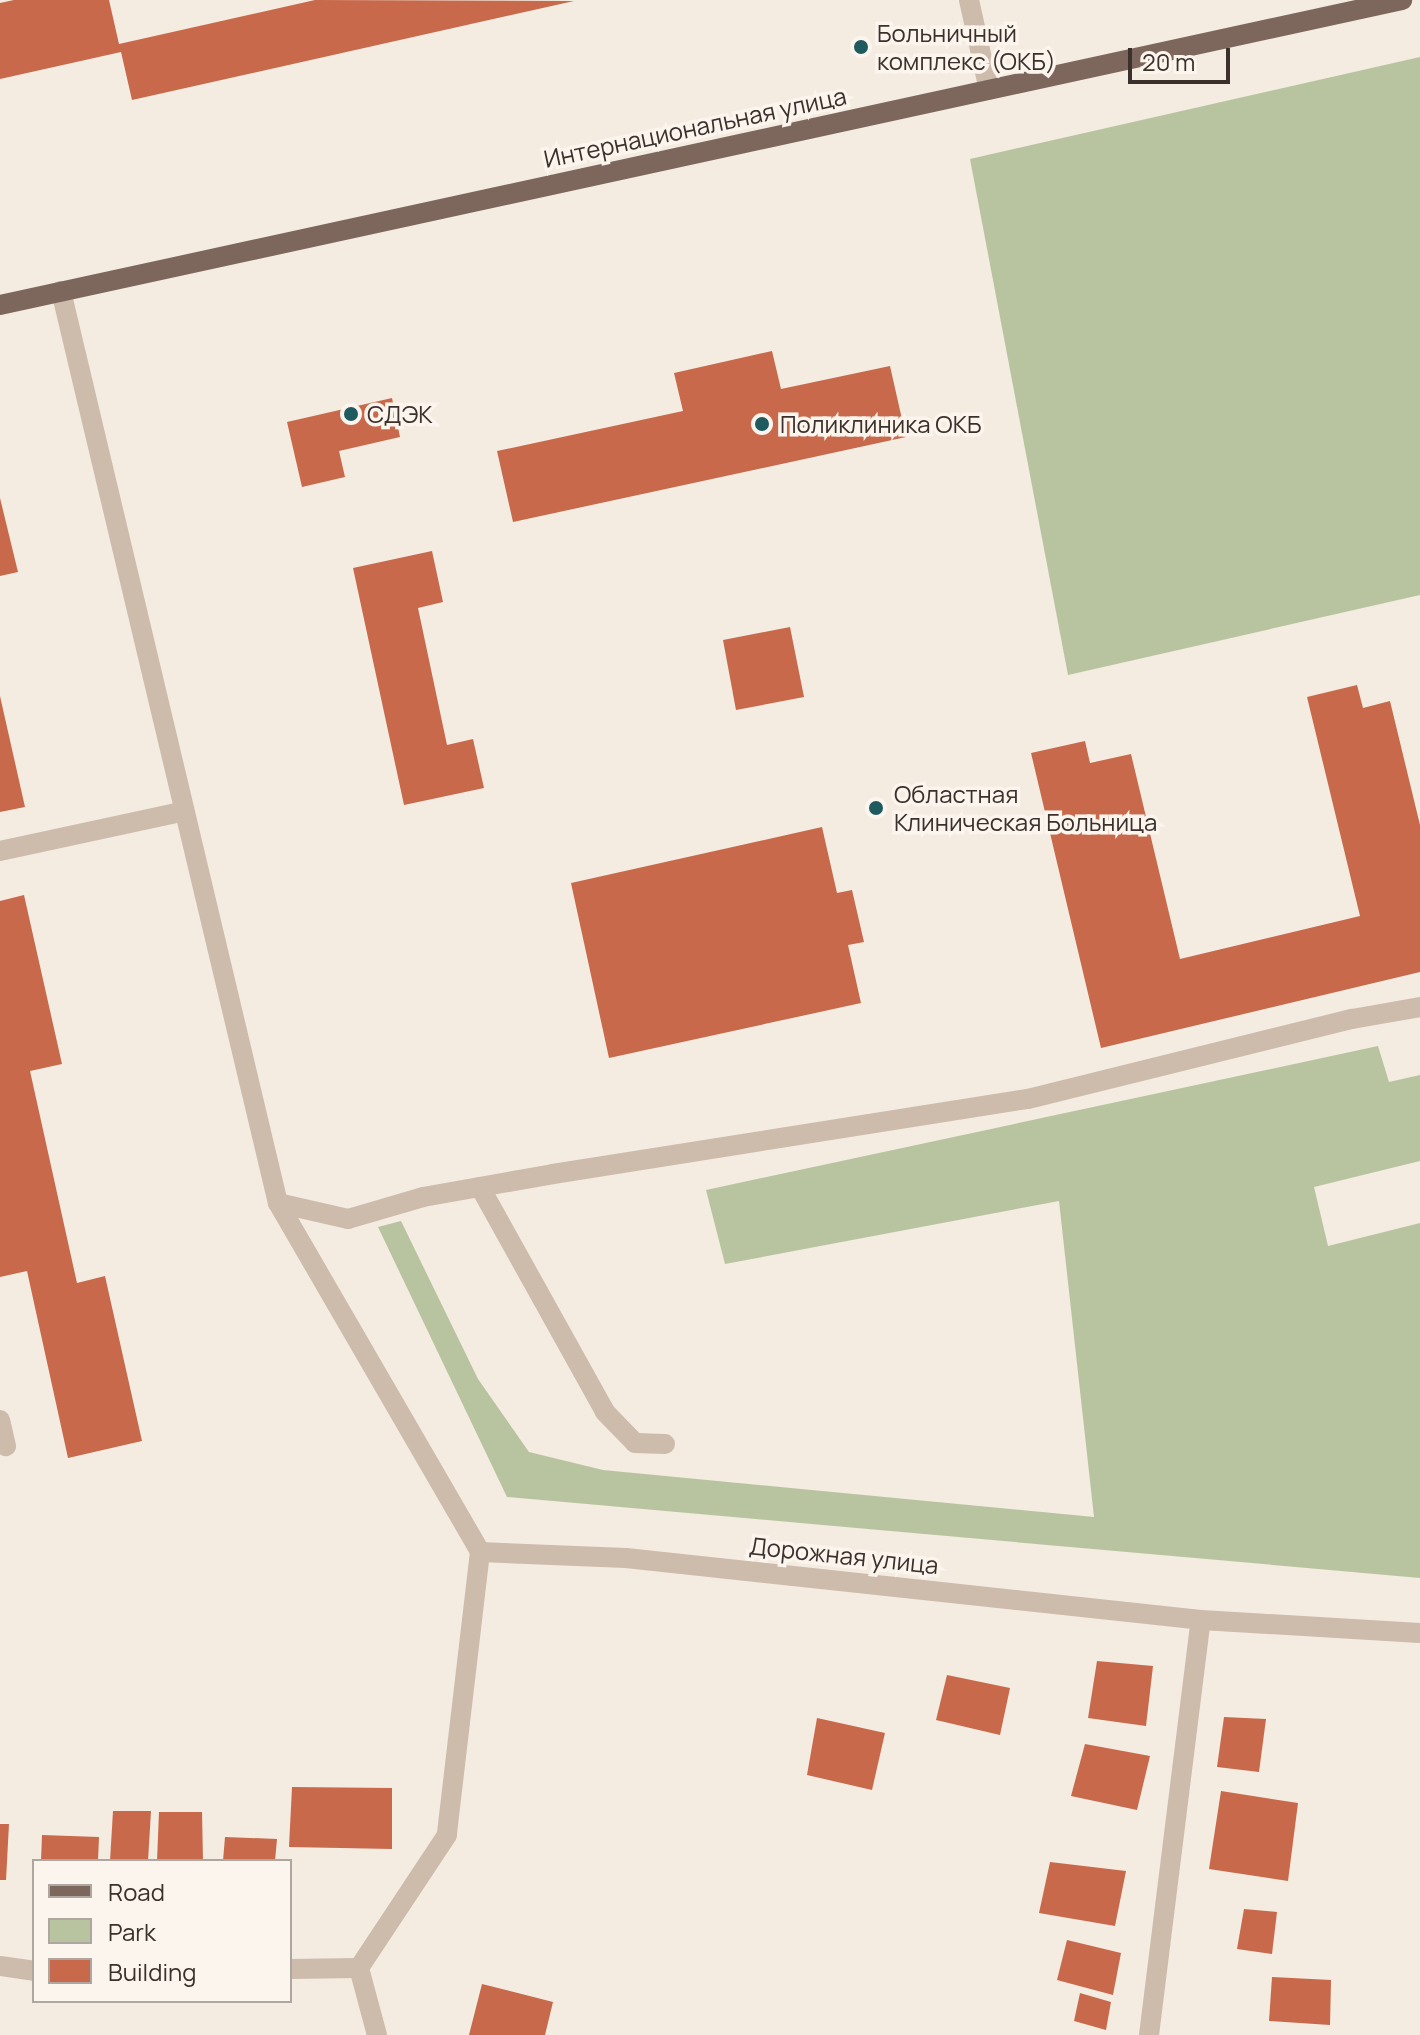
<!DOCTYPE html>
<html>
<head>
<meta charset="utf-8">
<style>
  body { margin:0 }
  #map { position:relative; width:1420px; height:2035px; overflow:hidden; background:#f4ebe1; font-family:Manrope,sans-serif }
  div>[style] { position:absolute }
  .green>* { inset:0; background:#b8c4a0 }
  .building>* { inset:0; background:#c8694b }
  .minor>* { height:20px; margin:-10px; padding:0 10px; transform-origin:10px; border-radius:10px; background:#cdbbac }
  .major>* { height:20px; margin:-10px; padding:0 10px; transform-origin:10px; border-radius:10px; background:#7d675c }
  .dots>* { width:22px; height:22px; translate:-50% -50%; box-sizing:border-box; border:4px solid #fbf5ee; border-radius:50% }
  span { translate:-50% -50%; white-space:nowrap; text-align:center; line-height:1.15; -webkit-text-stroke:7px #fbf5ee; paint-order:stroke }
  .poi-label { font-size:24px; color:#3b302b }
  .left { translate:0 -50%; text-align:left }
  .street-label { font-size:24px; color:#3b302b }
  .legend { position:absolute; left:32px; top:1859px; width:260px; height:144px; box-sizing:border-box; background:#fbf5ee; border:2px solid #aea6a0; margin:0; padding:10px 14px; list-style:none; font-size:24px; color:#3b302b }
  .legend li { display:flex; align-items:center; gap:16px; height:40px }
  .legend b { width:40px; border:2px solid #aea6a0 }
  .scale { position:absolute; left:1128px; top:48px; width:102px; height:36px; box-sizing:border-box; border:4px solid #3b302b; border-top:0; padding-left:10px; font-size:24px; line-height:28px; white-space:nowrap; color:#3b302b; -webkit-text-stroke:6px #fbf5ee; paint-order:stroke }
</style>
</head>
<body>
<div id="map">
  <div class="green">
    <i style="clip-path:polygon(1420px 57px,1420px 595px,1068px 675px,970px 159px)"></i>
    <i style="clip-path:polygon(1378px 1046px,1389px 1082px,1420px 1075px,1420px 1161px,1314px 1187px,1328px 1246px,1420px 1223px,1420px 1578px,507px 1497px,378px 1227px,401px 1221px,478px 1379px,529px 1452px,603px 1470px,1094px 1517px,1059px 1201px,725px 1264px,706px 1190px)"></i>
  </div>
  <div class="building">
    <i style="clip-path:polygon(14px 0,109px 0,119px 44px,315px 0,574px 1px,132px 100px,121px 52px,0 79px,0 3px)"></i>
    <i style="clip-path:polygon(772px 351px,781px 389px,890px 366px,906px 437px,513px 522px,497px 451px,683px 411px,674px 373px)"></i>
    <i style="clip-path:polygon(392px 398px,400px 437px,339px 451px,345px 477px,302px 487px,287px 422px)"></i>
    <i style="clip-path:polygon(0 498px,18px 572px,0 576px)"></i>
    <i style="clip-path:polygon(432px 551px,443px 602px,418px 608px,447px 745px,473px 739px,484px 788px,404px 805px,353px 568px)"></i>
    <i style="clip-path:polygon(790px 627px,804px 697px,736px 710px,723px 640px)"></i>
    <i style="clip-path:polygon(1357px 685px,1363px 708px,1390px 701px,1420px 825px,1420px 972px,1101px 1048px,1031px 753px,1085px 741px,1090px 763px,1131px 754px,1180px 959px,1360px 916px,1307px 697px)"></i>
    <i style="clip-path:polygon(0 696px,25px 807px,0 812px)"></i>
    <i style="clip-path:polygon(822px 827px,837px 893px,852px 890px,864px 942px,848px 945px,861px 1003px,609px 1058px,571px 883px)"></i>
    <i style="clip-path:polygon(24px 895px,62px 1064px,30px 1071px,77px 1283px,105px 1276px,142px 1441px,68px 1458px,27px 1271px,0 1277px,0 901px)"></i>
    <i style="clip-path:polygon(1097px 1661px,1153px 1666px,1146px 1726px,1088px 1718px)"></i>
    <i style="clip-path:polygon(947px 1675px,1010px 1688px,1000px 1735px,936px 1720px)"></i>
    <i style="clip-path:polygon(1224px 1717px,1266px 1719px,1259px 1772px,1217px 1767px)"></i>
    <i style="clip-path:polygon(817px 1718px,885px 1733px,872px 1790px,807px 1775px)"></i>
    <i style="clip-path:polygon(1085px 1744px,1150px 1756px,1137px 1810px,1071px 1796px)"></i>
    <i style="clip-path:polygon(292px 1787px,392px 1788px,392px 1849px,289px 1847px)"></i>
    <i style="clip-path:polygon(1221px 1791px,1298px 1803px,1288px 1881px,1209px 1869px)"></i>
    <i style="clip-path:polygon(113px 1811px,151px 1811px,148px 1861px,110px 1861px)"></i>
    <i style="clip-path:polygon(159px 1812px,202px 1812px,203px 1861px,157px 1861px)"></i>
    <i style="clip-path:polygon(0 1824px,9px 1824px,6px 1880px,0 1880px)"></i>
    <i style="clip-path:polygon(42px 1835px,99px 1837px,98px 1861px,41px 1861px)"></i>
    <i style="clip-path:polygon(225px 1837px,277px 1839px,275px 1861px,223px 1861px)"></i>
    <i style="clip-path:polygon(1050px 1862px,1126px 1871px,1115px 1926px,1039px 1913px)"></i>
    <i style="clip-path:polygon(1244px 1909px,1277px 1912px,1272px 1954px,1237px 1949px)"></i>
    <i style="clip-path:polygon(1067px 1940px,1121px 1953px,1113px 1995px,1057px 1980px)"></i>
    <i style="clip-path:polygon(1272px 1977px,1331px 1980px,1330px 2025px,1269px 2021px)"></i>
    <i style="clip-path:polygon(482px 1984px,553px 2002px,545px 2035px,469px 2035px)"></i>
    <i style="clip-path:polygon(1080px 1993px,1111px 2002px,1106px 2030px,1074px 2021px)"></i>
  </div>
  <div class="minor">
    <i style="left:969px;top:0;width:92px;rotate:77.5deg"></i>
    <i style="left:61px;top:291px;width:937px;rotate:76.62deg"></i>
    <i style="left:278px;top:1203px;width:403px;rotate:59.9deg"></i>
    <i style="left:480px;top:1552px;width:285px;rotate:96.7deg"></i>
    <i style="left:447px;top:1835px;width:159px;rotate:123.5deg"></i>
    <i style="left:359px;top:1968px;width:69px;rotate:75deg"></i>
    <i style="left:0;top:851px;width:185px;rotate:-12.2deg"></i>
    <i style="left:480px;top:1187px;width:257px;rotate:60.9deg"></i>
    <i style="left:605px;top:1412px;width:43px;rotate:45.9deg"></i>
    <i style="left:635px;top:1443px;width:30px;rotate:2deg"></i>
    <i style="left:278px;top:1203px;width:72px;rotate:12.9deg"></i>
    <i style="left:348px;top:1219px;width:78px;rotate:-16.3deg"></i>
    <i style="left:423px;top:1197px;width:132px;rotate:-10deg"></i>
    <i style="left:553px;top:1174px;width:481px;rotate:-9deg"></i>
    <i style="left:1028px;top:1099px;width:334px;rotate:-13.9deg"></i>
    <i style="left:1352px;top:1019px;width:69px;rotate:-10deg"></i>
    <i style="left:0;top:1420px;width:27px;rotate:77deg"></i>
    <i style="left:480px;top:1552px;width:146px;rotate:2.4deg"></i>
    <i style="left:626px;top:1558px;width:578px;rotate:6.15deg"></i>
    <i style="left:1201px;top:1620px;width:219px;rotate:3.4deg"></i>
    <i style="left:0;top:1966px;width:34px;rotate:8deg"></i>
    <i style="left:290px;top:1969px;width:69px;rotate:-0.8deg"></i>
    <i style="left:1149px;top:2035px;width:418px;rotate:-82.9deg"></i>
  </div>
  <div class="major">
    <i style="left:0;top:305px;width:1435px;rotate:-12.27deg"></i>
  </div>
  <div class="dots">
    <i style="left:861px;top:47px;background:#1f5a5e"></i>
    <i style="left:351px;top:414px;background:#1f5a5e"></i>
    <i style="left:762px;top:424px;background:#1f5a5e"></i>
    <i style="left:876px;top:808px;background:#1f5a5e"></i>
  </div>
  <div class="poi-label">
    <span class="left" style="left:877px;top:47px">Больничный<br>комплекс (ОКБ)</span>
    <span class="left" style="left:367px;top:414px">СДЭК</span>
    <span class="left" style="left:780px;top:424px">Поликлиника ОКБ</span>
    <span class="left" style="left:894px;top:808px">Областная<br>Клиническая Больница</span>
  </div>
  <div class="street-label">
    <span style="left:695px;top:127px;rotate:-12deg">Интернациональная улица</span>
    <span style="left:844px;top:1555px;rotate:6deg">Дорожная улица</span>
  </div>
  <ul class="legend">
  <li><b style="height:10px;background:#7d675c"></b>Road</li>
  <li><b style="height:22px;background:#b8c4a0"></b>Park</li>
  <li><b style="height:22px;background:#c8694b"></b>Building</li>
  </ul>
  <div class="scale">20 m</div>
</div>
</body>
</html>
